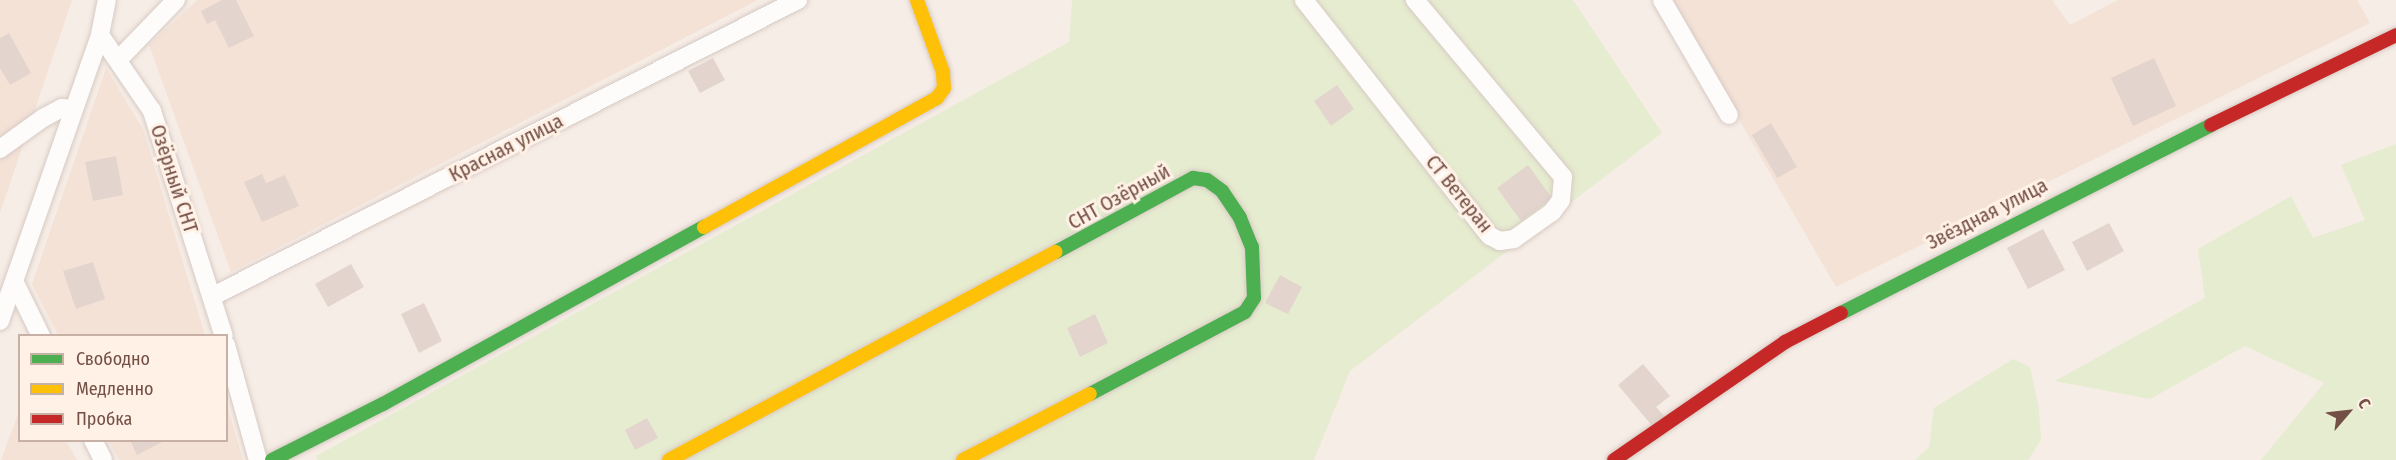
<!DOCTYPE html>
<html>
<head>
<meta charset="utf-8">
<style>
  body { margin:0 }
  #map { position:relative; width:2396px; height:460px; overflow:hidden; background:#f6ede6; font-family:"Fira Sans Condensed",sans-serif }
  div>[style] { position:absolute }
  .residential>* { inset:0; background:#f4e2d7 }
  .green>* { inset:0; background:#e6eccf }
  .building>* { inset:0; background:#e3d4cd }
  .roads { filter:drop-shadow(0 0 2px #d7cac4) drop-shadow(0 0 2px #d7cac4) }
  .street>* { height:18px; margin:-9px; padding:0 9px; transform-origin:9px; border-radius:9px; background:#fefcfb }
  .fast>* { height:14px; margin:-7px; padding:0 7px; transform-origin:7px; border-radius:7px; background:#4caf50 }
  .slow>* { height:14px; margin:-7px; padding:0 7px; transform-origin:7px; border-radius:7px; background:#ffc107 }
  .jam>* { height:14px; margin:-7px; padding:0 7px; transform-origin:7px; border-radius:7px; background:#c62828 }
  span { translate:-50% -50%; white-space:nowrap; text-align:center; line-height:1.15; -webkit-text-stroke:6px #fff1e6; paint-order:stroke }
  .street-label { font-size:20px; color:#744f46 }
  .legend { position:absolute; left:18px; top:334px; width:210px; height:108px; box-sizing:border-box; background:#fff1e6; border:2px solid #c7b0a6; margin:0; padding:8px 10px; list-style:none; font-size:18px; color:#744f46 }
  .legend li { display:flex; align-items:center; gap:12px; height:30px }
  .legend b { width:30px; border:2px solid #c7b0a6 }
  .north { position:absolute; left:2318px; top:382px; width:60px; height:60px; -webkit-text-stroke:4px #fff1e6; paint-order:stroke; rotate:62deg; font-size:16px; font-weight:700; line-height:24px; text-align:center; color:#744f46 }
  .north::after { content:''; display:block; margin:auto; width:21px; height:27px; background:#744f46; clip-path:polygon(50% 0,100% 100%,50% 72%,0 100%) }
</style>
</head>
<body>
<div id="map">
  <div class="residential">
    <i style="clip-path:polygon(0 0,72px 0,0 213px)"></i>
    <i style="clip-path:polygon(197px 0,758px 0,231px 272px,149px 45px)"></i>
    <i style="clip-path:polygon(1670px 0,2052px 0,2070px 25px,2118px 0,2357px 0,2370px 23px,1836px 287px)"></i>
    <i style="clip-path:polygon(106px 68px,143px 129px,205px 335px,58px 335px,32px 284px)"></i>
    <i style="clip-path:polygon(227px 406px,243px 460px,119px 460px,109px 441px,226px 440px)"></i>
    <i style="clip-path:polygon(19px 411px,20px 440px,66px 441px,77px 460px,1px 460px)"></i>
  </div>
  <div class="green">
    <i style="clip-path:polygon(1072px 0,1573px 0,1662px 133px,1350px 371px,1314px 460px,318px 460px,316px 456px,1069px 42px)"></i>
    <i style="clip-path:polygon(2396px 144px,2396px 460px,2261px 460px,2324px 383px,2245px 346px,2150px 399px,2055px 381px,2205px 298px,2198px 249px,2291px 196px,2313px 238px,2365px 220px,2341px 165px)"></i>
    <i style="clip-path:polygon(2013px 359px,2030px 367px,2039px 409px,2041px 440px,2028px 460px,1915px 460px,1929px 447px,1934px 408px)"></i>
  </div>
  <div class="building">
    <i style="clip-path:polygon(222px 0,236px 0,254px 36px,229px 48px,215px 20px,207px 24px,201px 11px)"></i>
    <i style="clip-path:polygon(9px 33px,31px 73px,10px 85px,0 68px,0 38px)"></i>
    <i style="clip-path:polygon(713px 58px,725px 80px,700px 93px,688px 71px)"></i>
    <i style="clip-path:polygon(2154px 58px,2176px 106px,2133px 126px,2111px 78px)"></i>
    <i style="clip-path:polygon(1337px 85px,1354px 109px,1331px 126px,1314px 101px)"></i>
    <i style="clip-path:polygon(1771px 123px,1797px 167px,1777px 178px,1752px 135px)"></i>
    <i style="clip-path:polygon(116px 156px,123px 195px,93px 201px,85px 162px)"></i>
    <i style="clip-path:polygon(1528px 165px,1552px 198px,1521px 221px,1497px 188px)"></i>
    <i style="clip-path:polygon(262px 174px,266px 183px,285px 175px,299px 206px,262px 222px,244px 182px)"></i>
    <i style="clip-path:polygon(2109px 223px,2124px 251px,2087px 271px,2072px 242px)"></i>
    <i style="clip-path:polygon(2043px 229px,2065px 270px,2028px 289px,2007px 248px)"></i>
    <i style="clip-path:polygon(93px 262px,105px 299px,76px 309px,63px 271px)"></i>
    <i style="clip-path:polygon(351px 264px,364px 287px,328px 307px,315px 284px)"></i>
    <i style="clip-path:polygon(1280px 275px,1302px 287px,1288px 314px,1265px 303px)"></i>
    <i style="clip-path:polygon(424px 303px,442px 341px,419px 353px,401px 314px)"></i>
    <i style="clip-path:polygon(1095px 314px,1108px 343px,1080px 357px,1067px 328px)"></i>
    <i style="clip-path:polygon(1643px 364px,1670px 396px,1656px 407px,1665px 417px,1653px 427px,1618px 385px)"></i>
    <i style="clip-path:polygon(647px 418px,658px 438px,635px 450px,625px 430px)"></i>
    <i style="clip-path:polygon(130px 440px,166px 440px,137px 455px)"></i>
  </div>
  <div class="roads">
    <div class="street">
      <i style="left:1304px;top:0;width:300px;rotate:51.8deg"></i>
      <i style="left:1490px;top:236px;width:11px;rotate:27deg"></i>
      <i style="left:1500px;top:241px;width:14px;rotate:-8deg"></i>
      <i style="left:1514px;top:239px;width:47px;rotate:-35.4deg"></i>
      <i style="left:1552px;top:212px;width:15px;rotate:-53deg"></i>
      <i style="left:1561px;top:200px;width:23px;rotate:-85deg"></i>
      <i style="left:1563px;top:177px;width:231px;rotate:-129.9deg"></i>
      <i style="left:1662px;top:0;width:133px;rotate:59.8deg"></i>
      <i style="left:100px;top:35px;width:92px;rotate:55.6deg"></i>
      <i style="left:152px;top:111px;width:236px;rotate:72.3deg"></i>
      <i style="left:119px;top:59px;width:82px;rotate:-46deg"></i>
      <i style="left:0;top:149px;width:53px;rotate:-35.8deg"></i>
      <i style="left:43px;top:118px;width:21px;rotate:-28deg"></i>
      <i style="left:62px;top:108px;width:12px;rotate:5deg"></i>
      <i style="left:15px;top:283px;width:59px;rotate:63.9deg"></i>
      <i style="left:213px;top:296px;width:656px;rotate:-26.84deg"></i>
      <i style="left:0;top:321px;width:303px;rotate:-70.7deg"></i>
      <i style="left:100px;top:35px;width:36px;rotate:-79deg"></i>
      <i style="left:226px;top:345px;width:119px;rotate:74.5deg"></i>
      <i style="left:93px;top:440px;width:22px;rotate:63deg"></i>
    </div>
    <div class="fast">
      <i style="left:1056px;top:252px;width:156px;rotate:-28.4deg"></i>
      <i style="left:1193px;top:178px;width:14px;rotate:8deg"></i>
      <i style="left:1207px;top:180px;width:19px;rotate:36deg"></i>
      <i style="left:1222px;top:191px;width:32px;rotate:56deg"></i>
      <i style="left:1240px;top:218px;width:31px;rotate:68deg"></i>
      <i style="left:1252px;top:247px;width:51px;rotate:87.8deg"></i>
      <i style="left:1254px;top:298px;width:17px;rotate:123deg"></i>
      <i style="left:1245px;top:312px;width:175px;rotate:152.1deg"></i>
      <i style="left:1841px;top:313px;width:415px;rotate:-26.9deg"></i>
      <i style="left:272px;top:460px;width:124px;rotate:-26.8deg"></i>
      <i style="left:383px;top:404px;width:367px;rotate:-28.9deg"></i>
    </div>
    <div class="slow">
      <i style="left:704px;top:227px;width:266px;rotate:-29deg"></i>
      <i style="left:937px;top:98px;width:12px;rotate:-55deg"></i>
      <i style="left:944px;top:88px;width:16px;rotate:-94deg"></i>
      <i style="left:943px;top:72px;width:77px;rotate:-109.9deg"></i>
      <i style="left:669px;top:460px;width:439px;rotate:-28.3deg"></i>
      <i style="left:963px;top:460px;width:143px;rotate:-27.5deg"></i>
    </div>
    <div class="jam">
      <i style="left:2211px;top:125px;width:206px;rotate:-25.9deg"></i>
      <i style="left:1614px;top:460px;width:208px;rotate:-34.6deg"></i>
      <i style="left:1785px;top:342px;width:63px;rotate:-27.4deg"></i>
    </div>
  </div>
  <div class="street-label">
    <span style="left:506px;top:148px;rotate:-27deg">Красная улица</span>
    <span style="left:174px;top:179px;rotate:72deg">Озёрный СНТ</span>
    <span style="left:1459px;top:194px;rotate:51deg">СТ Ветеран</span>
    <span style="left:1119px;top:197px;rotate:-29deg">СНТ Озёрный</span>
    <span style="left:1987px;top:214px;rotate:-27deg">Звёздная улица</span>
  </div>
  <ul class="legend">
  <li><b style="height:8px;background:#4caf50"></b>Свободно</li>
  <li><b style="height:8px;background:#ffc107"></b>Медленно</li>
  <li><b style="height:8px;background:#c62828"></b>Пробка</li>
  </ul>
  <div class="north">С</div>
</div>
</body>
</html>
